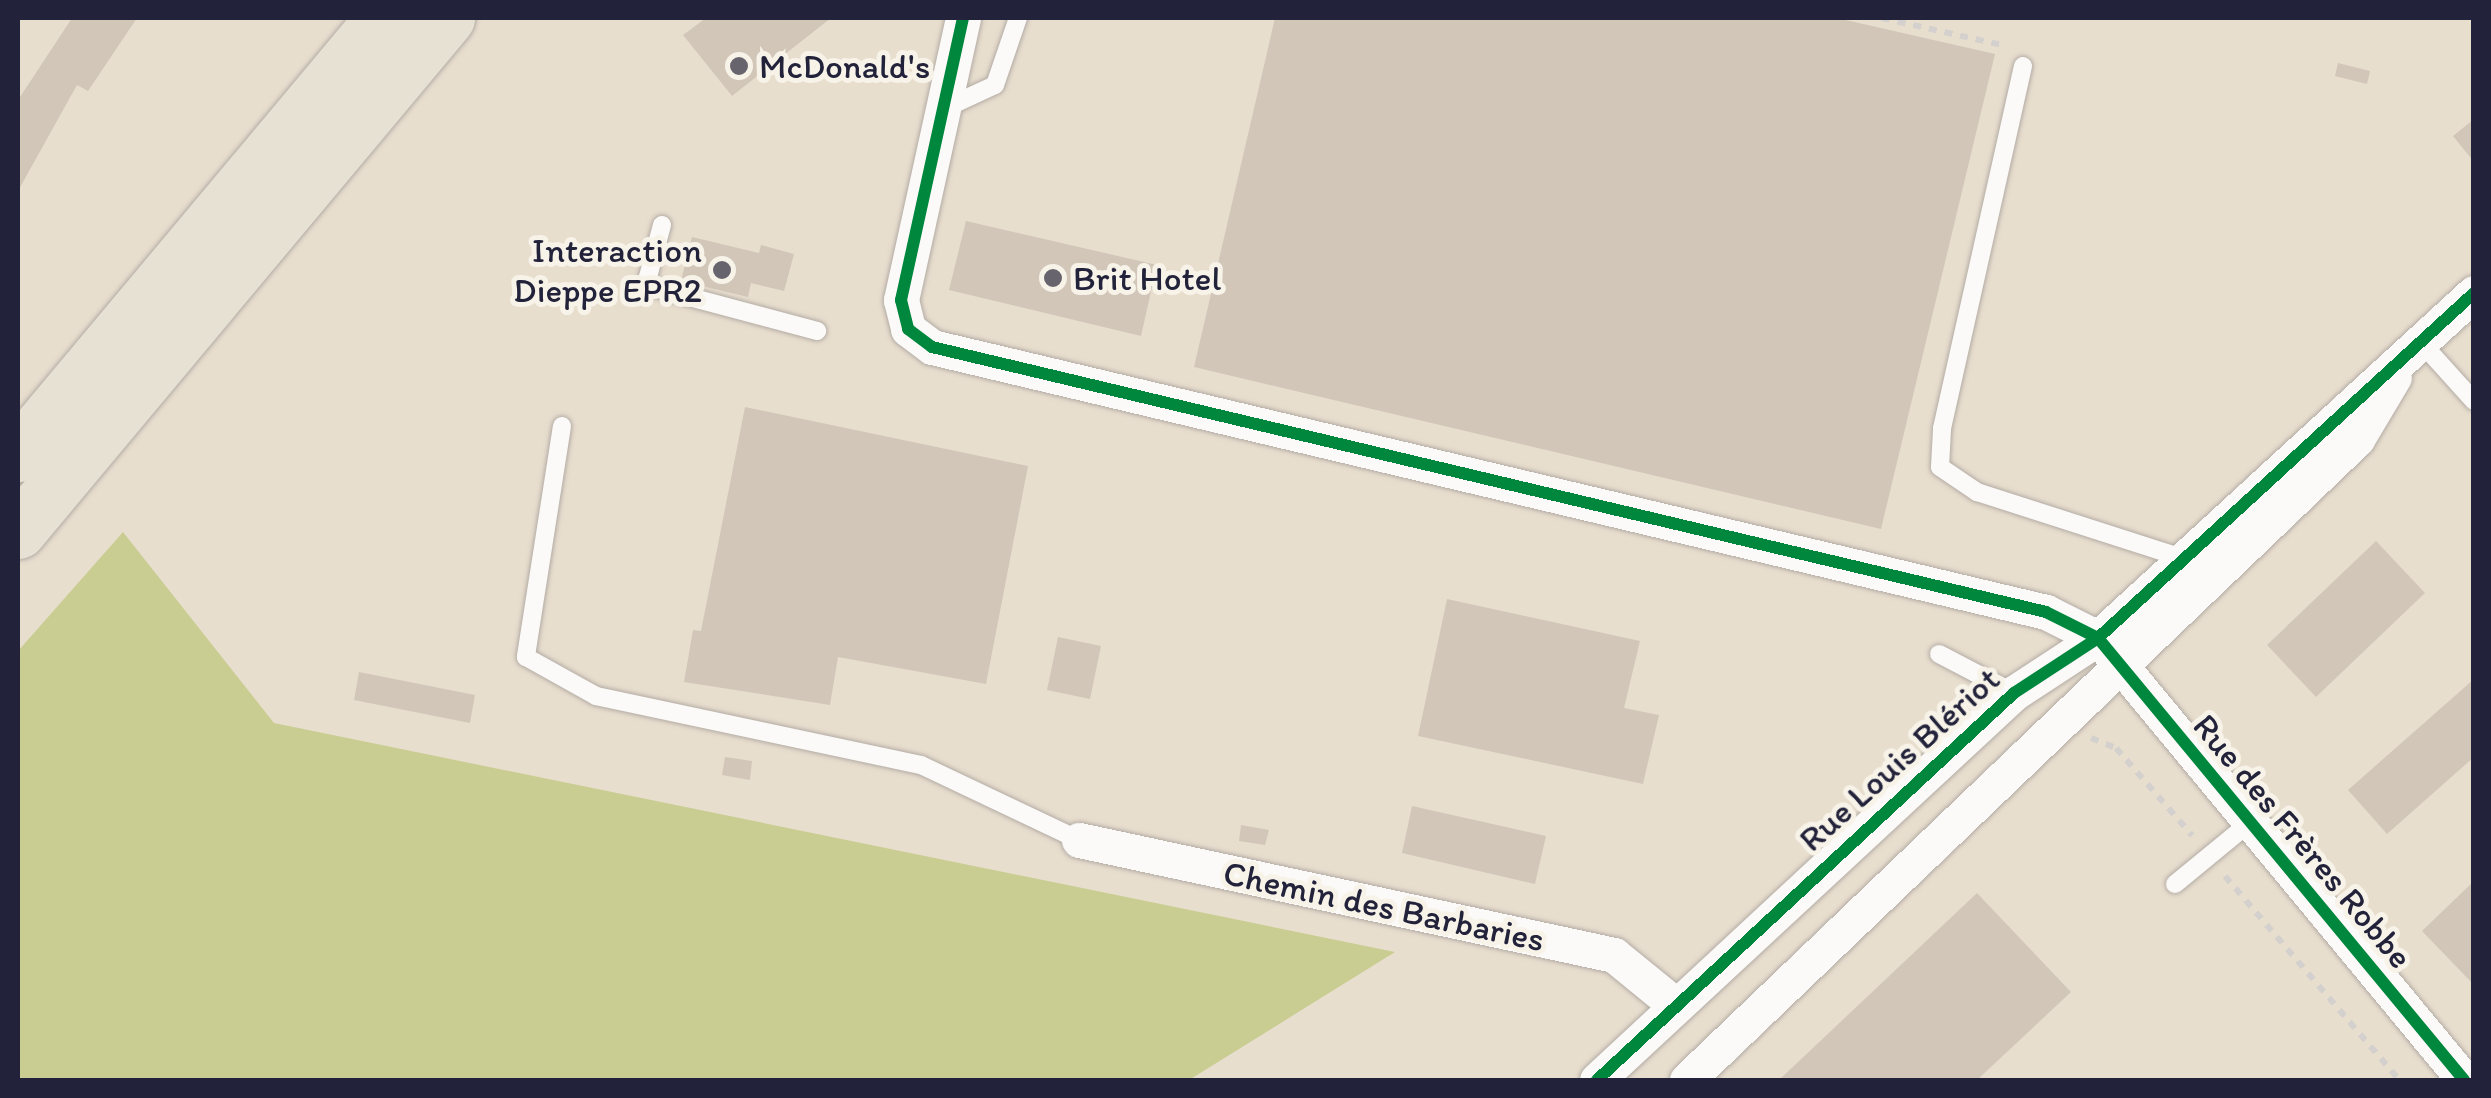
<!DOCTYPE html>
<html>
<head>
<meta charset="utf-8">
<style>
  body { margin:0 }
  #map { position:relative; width:2491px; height:1098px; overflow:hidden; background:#e8dece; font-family:Itim,sans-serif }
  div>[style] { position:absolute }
  .green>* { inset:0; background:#c9cd92 }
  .building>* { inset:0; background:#d2c6b9 }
  .path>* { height:6px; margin-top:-3px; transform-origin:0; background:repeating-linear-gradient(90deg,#d3d0cd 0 8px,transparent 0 16px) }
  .roads { filter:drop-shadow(0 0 2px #b3aca5) drop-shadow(0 0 2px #b3aca5) }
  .service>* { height:18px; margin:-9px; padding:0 9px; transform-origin:9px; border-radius:9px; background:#fcfaf8 }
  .minor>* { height:35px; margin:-17.5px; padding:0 17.5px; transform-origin:17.5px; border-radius:17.5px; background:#fcfaf8 }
  .trunk>* { height:55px; margin:-27.5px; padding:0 27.5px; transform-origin:27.5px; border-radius:27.5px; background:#e7e1d4 }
  .cycleway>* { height:12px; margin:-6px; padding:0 6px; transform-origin:6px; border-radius:6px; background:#00873e }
  .dots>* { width:28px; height:28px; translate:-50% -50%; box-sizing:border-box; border:5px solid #f7f3e8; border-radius:50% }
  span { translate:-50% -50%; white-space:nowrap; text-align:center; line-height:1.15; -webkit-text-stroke:10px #f7f3e8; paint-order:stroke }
  .poi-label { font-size:35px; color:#22223b }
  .left { translate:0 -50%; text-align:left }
  .right { translate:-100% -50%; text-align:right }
  .street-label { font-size:35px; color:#22223b }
  .frame { position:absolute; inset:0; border:20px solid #22223b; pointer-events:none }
</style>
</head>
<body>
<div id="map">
  <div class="green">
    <i style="clip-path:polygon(123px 532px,274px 723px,1395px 952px,1189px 1080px,18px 1080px,18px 651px)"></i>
  </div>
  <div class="building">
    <i style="clip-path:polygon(72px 18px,137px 18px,88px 91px,77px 85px,18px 191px,18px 100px)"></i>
    <i style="clip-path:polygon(706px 18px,831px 18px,732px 96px,683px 35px)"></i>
    <i style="clip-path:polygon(1275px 18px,1837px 18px,1995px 54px,1881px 529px,1194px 367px)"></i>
    <i style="clip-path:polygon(2338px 63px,2370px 71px,2367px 84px,2335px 76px)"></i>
    <i style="clip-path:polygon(2474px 119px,2474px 162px,2453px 136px)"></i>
    <i style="clip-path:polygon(966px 221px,1157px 265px,1141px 336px,949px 290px)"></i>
    <i style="clip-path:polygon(692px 237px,759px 253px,761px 245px,794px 254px,784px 291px,751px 283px,748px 297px,681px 281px)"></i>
    <i style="clip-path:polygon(745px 407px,1028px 466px,986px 684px,838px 657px,830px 705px,684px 682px,693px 630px,701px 631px)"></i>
    <i style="clip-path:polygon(2376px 541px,2425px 593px,2316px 697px,2267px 645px)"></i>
    <i style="clip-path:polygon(1447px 599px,1640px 641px,1624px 708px,1659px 715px,1643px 784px,1418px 736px)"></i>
    <i style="clip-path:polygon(1058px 637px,1101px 646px,1090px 699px,1047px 690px)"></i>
    <i style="clip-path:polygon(359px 672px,475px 695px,470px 723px,354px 700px)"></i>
    <i style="clip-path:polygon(2474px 679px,2474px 757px,2387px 834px,2348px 790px)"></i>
    <i style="clip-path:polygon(725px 757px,752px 761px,750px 780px,722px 775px)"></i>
    <i style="clip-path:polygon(1412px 806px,1546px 836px,1535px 884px,1402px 853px)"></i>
    <i style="clip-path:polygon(1241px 825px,1269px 830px,1265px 845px,1239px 841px)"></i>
    <i style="clip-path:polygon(2474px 881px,2474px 985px,2422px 931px)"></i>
    <i style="clip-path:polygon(1977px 893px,2071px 992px,1977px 1080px,1779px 1080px)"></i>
  </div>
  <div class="path">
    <i style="left:1882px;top:18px;width:127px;rotate:12.7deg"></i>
    <i style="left:2091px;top:738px;width:27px;rotate:22deg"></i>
    <i style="left:2116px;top:748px;width:116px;rotate:48.9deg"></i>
    <i style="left:2225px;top:876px;width:268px;rotate:49.5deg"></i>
  </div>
  <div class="roads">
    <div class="service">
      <i style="left:2023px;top:66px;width:372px;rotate:102.6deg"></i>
      <i style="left:1942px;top:429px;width:38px;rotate:93deg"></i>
      <i style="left:1940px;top:467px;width:45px;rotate:34deg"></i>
      <i style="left:1977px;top:492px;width:215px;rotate:17.8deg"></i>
      <i style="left:943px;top:109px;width:57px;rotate:-24.8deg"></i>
      <i style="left:995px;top:85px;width:71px;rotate:-71.1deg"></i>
      <i style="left:662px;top:225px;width:54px;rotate:105.1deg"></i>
      <i style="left:648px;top:277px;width:11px;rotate:68deg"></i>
      <i style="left:652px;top:287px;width:171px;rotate:14.9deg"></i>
      <i style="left:2417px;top:338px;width:85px;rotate:47.9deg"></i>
      <i style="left:562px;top:426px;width:234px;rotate:98.9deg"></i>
      <i style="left:526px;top:657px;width:80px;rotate:29.1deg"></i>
      <i style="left:596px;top:696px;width:332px;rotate:12deg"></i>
      <i style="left:921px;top:765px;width:175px;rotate:25.4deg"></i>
      <i style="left:1939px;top:654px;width:85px;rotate:27.5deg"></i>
      <i style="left:2175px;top:884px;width:94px;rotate:-39.4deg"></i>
    </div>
    <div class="minor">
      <i style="left:963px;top:18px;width:289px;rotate:102.4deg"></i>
      <i style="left:901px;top:300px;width:30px;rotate:76deg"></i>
      <i style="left:908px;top:329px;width:30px;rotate:37deg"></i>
      <i style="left:932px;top:347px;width:1145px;rotate:13.38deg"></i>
      <i style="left:2046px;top:612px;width:58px;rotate:26.6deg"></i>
      <i style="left:2098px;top:638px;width:574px;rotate:50.37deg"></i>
      <i style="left:1079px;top:840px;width:547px;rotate:12.13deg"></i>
      <i style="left:1614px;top:955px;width:77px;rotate:39.2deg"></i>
      <i style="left:1597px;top:1080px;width:569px;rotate:-42.86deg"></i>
      <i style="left:2014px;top:693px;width:100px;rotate:-33.2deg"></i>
      <i style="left:2098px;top:638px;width:510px;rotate:-42.54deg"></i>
      <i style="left:1687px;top:1080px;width:927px;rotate:-43.73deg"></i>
      <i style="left:2357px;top:439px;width:72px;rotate:-59.2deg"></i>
    </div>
    <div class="trunk">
      <i style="left:18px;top:454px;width:569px;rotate:-50.07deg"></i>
      <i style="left:18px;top:531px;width:669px;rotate:-50.1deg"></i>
    </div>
  </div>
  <div class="cycleway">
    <i style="left:963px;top:18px;width:289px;rotate:102.4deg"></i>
    <i style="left:901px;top:300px;width:30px;rotate:76deg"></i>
    <i style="left:908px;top:329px;width:30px;rotate:37deg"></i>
    <i style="left:932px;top:347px;width:1145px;rotate:13.38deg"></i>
    <i style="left:2046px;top:612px;width:58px;rotate:26.6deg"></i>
    <i style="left:2098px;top:638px;width:574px;rotate:50.37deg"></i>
    <i style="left:1597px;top:1080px;width:569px;rotate:-42.86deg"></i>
    <i style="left:2014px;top:693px;width:100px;rotate:-33.2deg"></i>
    <i style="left:2098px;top:638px;width:510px;rotate:-42.54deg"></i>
  </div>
  <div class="dots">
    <i style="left:739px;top:66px;background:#67646e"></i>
    <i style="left:722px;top:270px;background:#67646e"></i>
    <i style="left:1053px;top:278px;background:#67646e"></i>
  </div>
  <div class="poi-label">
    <span class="left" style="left:759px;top:66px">McDonald's</span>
    <span class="right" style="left:702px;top:270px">Interaction<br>Dieppe EPR2</span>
    <span class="left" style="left:1073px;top:278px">Brit Hotel</span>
  </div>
  <div class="street-label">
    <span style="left:1899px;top:759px;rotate:-42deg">Rue Louis Blériot</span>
    <span style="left:2303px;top:841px;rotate:50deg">Rue des Frères Robbe</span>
    <span style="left:1384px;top:906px;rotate:12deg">Chemin des Barbaries</span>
  </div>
  <div class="frame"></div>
</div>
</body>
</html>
